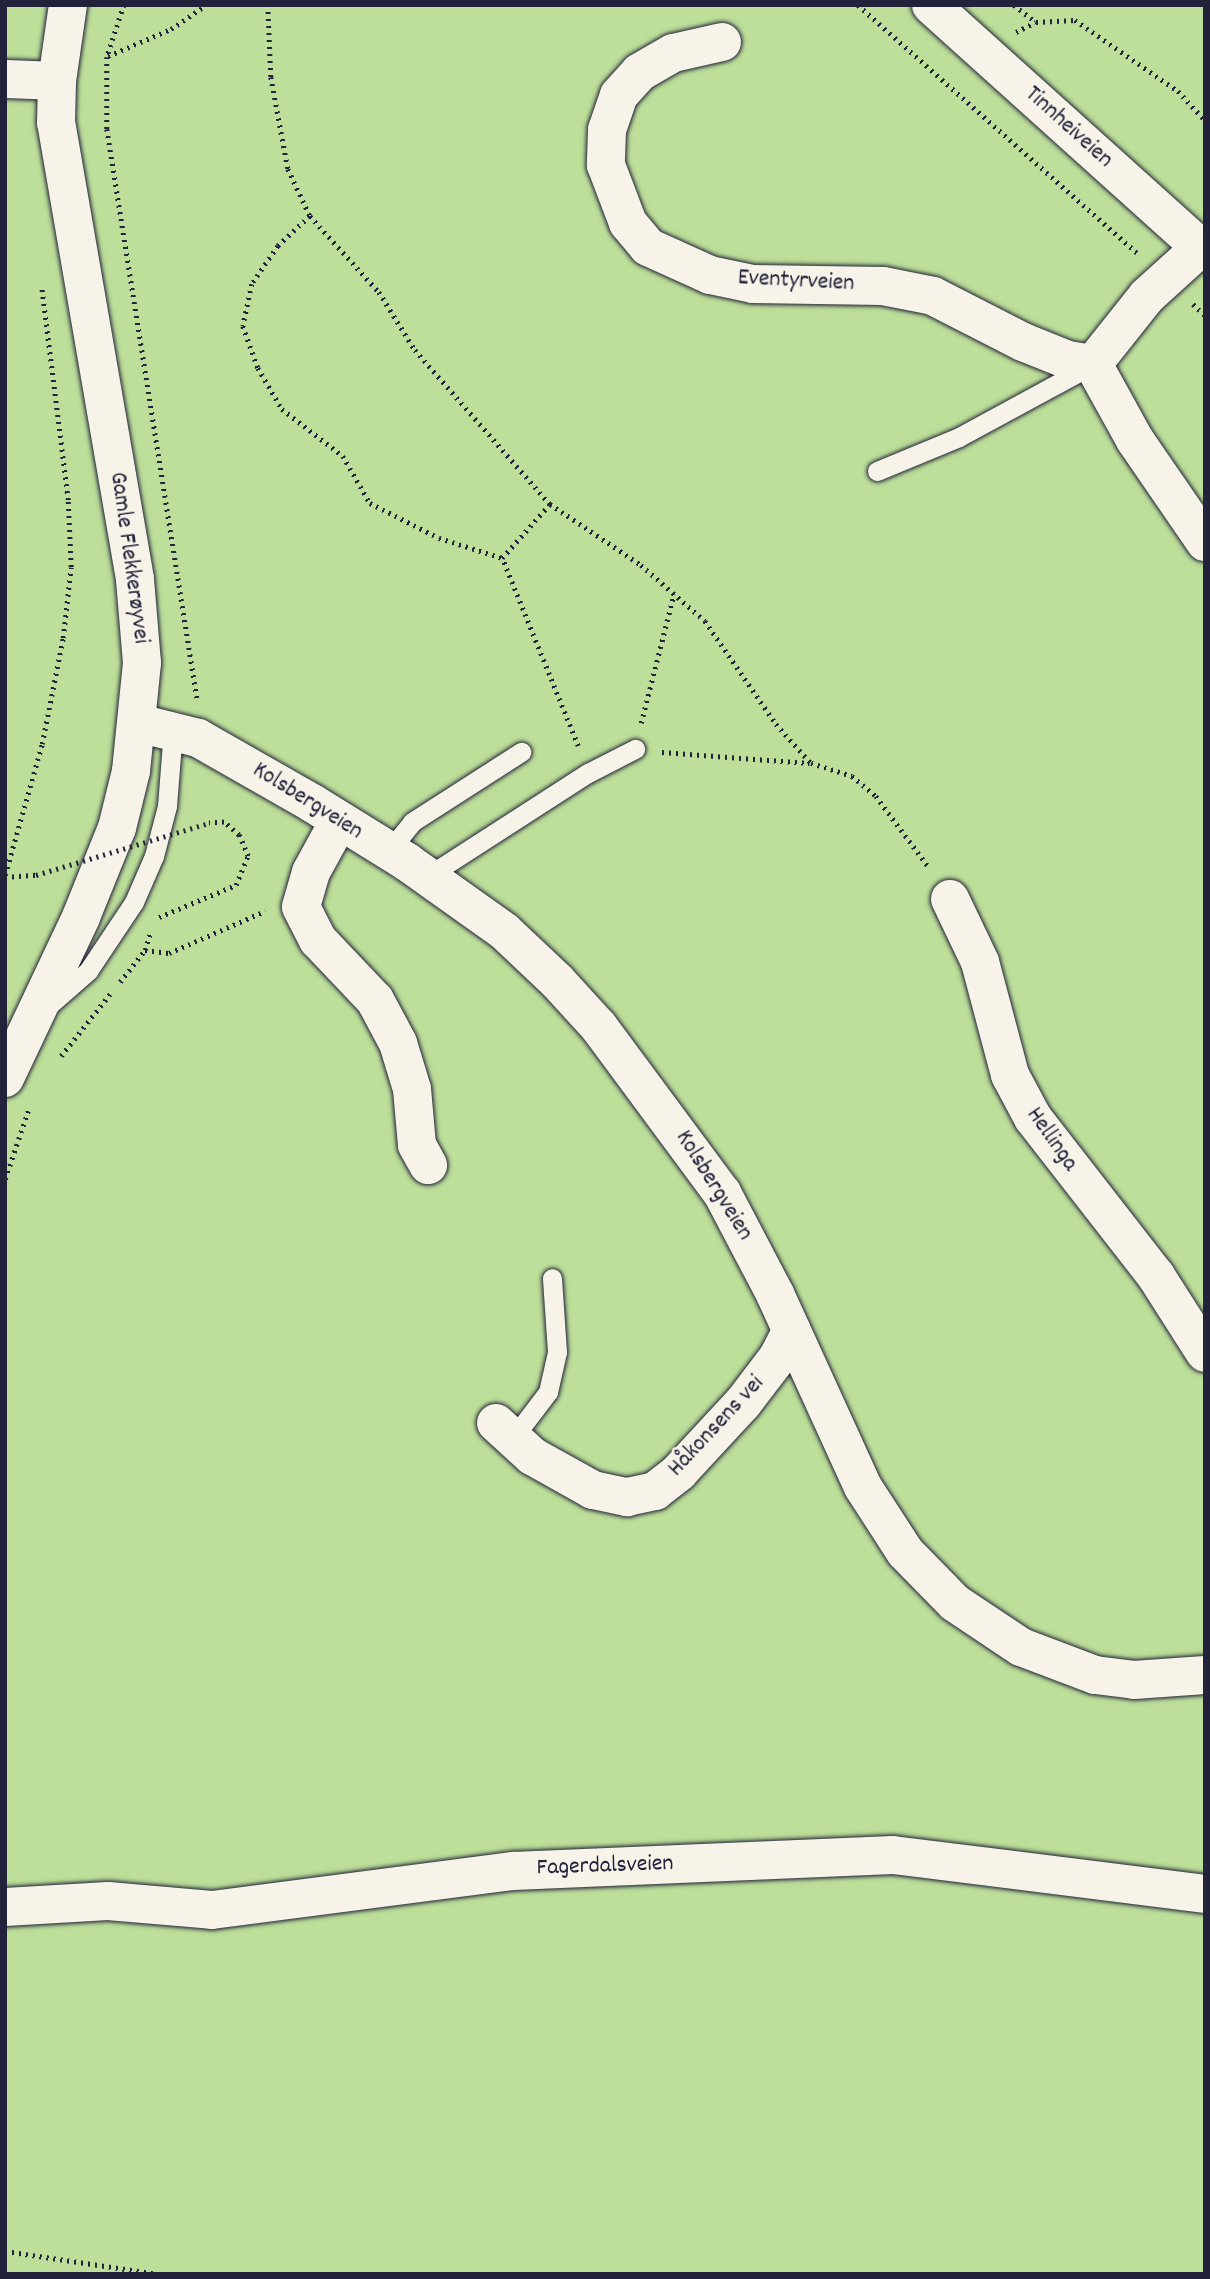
<!DOCTYPE html>
<html>
<head>
<meta charset="utf-8">
<style>
  body { margin:0 }
  #map { position:relative; width:1210px; height:2279px; overflow:hidden; background:#f7f3e8; font-family:Dekko,sans-serif }
  div>[style] { position:absolute }
  .green>* { inset:0; background:#bddf99 }
  .path>* { height:4.5px; margin-top:-2.25px; transform-origin:0; background:repeating-linear-gradient(90deg,#22223b 0 2px,transparent 0 7px) }
  .roads { filter:drop-shadow(0 0 2px #22223b) drop-shadow(0 0 2px #22223b) }
  .service>* { height:19px; margin:-9.5px; padding:0 9.5px; transform-origin:9.5px; border-radius:9.5px; background:#f7f3e8 }
  .minor>* { height:38px; margin:-19px; padding:0 19px; transform-origin:19px; border-radius:19px; background:#f7f3e8 }
  .tertiary>* { height:38px; margin:-19px; padding:0 19px; transform-origin:19px; border-radius:19px; background:#f7f3e8 }
  .path-bridge>* { height:4.5px; margin-top:-2.25px; transform-origin:0; background:repeating-linear-gradient(90deg,#22223b 0 2px,transparent 0 7px) }
  span { translate:-50% -50%; white-space:nowrap; text-align:center; line-height:1.15; -webkit-text-stroke:5px #f7f3e8; paint-order:stroke }
  .street-label { font-size:24px; color:#22223b }
  .frame { position:absolute; inset:0; border:7px solid #22223b; pointer-events:none }
</style>
</head>
<body>
<div id="map">
  <div class="green">
    <i style="clip-path:polygon(5px 5px,1205px 5px,1205px 2274px,5px 2274px)"></i>
  </div>
  <div class="path">
    <i style="left:124px;top:5px;width:55px;rotate:108.1deg"></i>
    <i style="left:107px;top:57px;width:72px;rotate:90deg"></i>
    <i style="left:107px;top:129px;width:576px;rotate:81.01deg"></i>
    <i style="left:268px;top:5px;width:72px;rotate:87.6deg"></i>
    <i style="left:271px;top:77px;width:94px;rotate:79.5deg"></i>
    <i style="left:288px;top:169px;width:52px;rotate:64.9deg"></i>
    <i style="left:310px;top:216px;width:103px;rotate:47.8deg"></i>
    <i style="left:379px;top:292px;width:68px;rotate:58.2deg"></i>
    <i style="left:415px;top:350px;width:205px;rotate:48.8deg"></i>
    <i style="left:858px;top:5px;width:373px;rotate:41.6deg"></i>
    <i style="left:1014px;top:5px;width:28px;rotate:38deg"></i>
    <i style="left:1016px;top:32px;width:22px;rotate:-27deg"></i>
    <i style="left:1036px;top:22px;width:39px;rotate:-3deg"></i>
    <i style="left:1075px;top:20px;width:125px;rotate:34.6deg"></i>
    <i style="left:1178px;top:91px;width:40px;rotate:47deg"></i>
    <i style="left:108px;top:56px;width:69px;rotate:-23.2deg"></i>
    <i style="left:171px;top:29px;width:42px;rotate:-34.4deg"></i>
    <i style="left:310px;top:216px;width:44px;rotate:136.8deg"></i>
    <i style="left:278px;top:246px;width:46px;rotate:124.4deg"></i>
    <i style="left:252px;top:284px;width:43px;rotate:102.1deg"></i>
    <i style="left:243px;top:326px;width:45px;rotate:70.3deg"></i>
    <i style="left:258px;top:368px;width:48px;rotate:59.7deg"></i>
    <i style="left:282px;top:409px;width:77px;rotate:37.6deg"></i>
    <i style="left:343px;top:456px;width:54px;rotate:60.1deg"></i>
    <i style="left:370px;top:503px;width:77px;rotate:26.9deg"></i>
    <i style="left:439px;top:538px;width:66px;rotate:17.6deg"></i>
    <i style="left:1193px;top:304px;width:16px;rotate:43deg"></i>
    <i style="left:641px;top:723px;width:133px;rotate:-75.7deg"></i>
    <i style="left:578px;top:746px;width:203px;rotate:-112deg"></i>
    <i style="left:502px;top:558px;width:72px;rotate:-48.4deg"></i>
    <i style="left:550px;top:504px;width:110px;rotate:33.8deg"></i>
    <i style="left:641px;top:565px;width:85px;rotate:41.2deg"></i>
    <i style="left:705px;top:621px;width:125px;rotate:55.4deg"></i>
    <i style="left:776px;top:724px;width:52px;rotate:48.1deg"></i>
    <i style="left:811px;top:763px;width:43px;rotate:17.6deg"></i>
    <i style="left:852px;top:776px;width:31px;rotate:40deg"></i>
    <i style="left:876px;top:796px;width:87px;rotate:53.4deg"></i>
    <i style="left:662px;top:752px;width:148px;rotate:4.3deg"></i>
    <i style="left:5px;top:875px;width:136px;rotate:-74.2deg"></i>
    <i style="left:42px;top:744px;width:108px;rotate:-78.8deg"></i>
    <i style="left:63px;top:638px;width:71px;rotate:-83.6deg"></i>
    <i style="left:71px;top:567px;width:67px;rotate:-92.6deg"></i>
    <i style="left:68px;top:500px;width:212px;rotate:-97.1deg"></i>
    <i style="left:5px;top:877px;width:31px;rotate:-4deg"></i>
    <i style="left:159px;top:917px;width:83px;rotate:-22.6deg"></i>
    <i style="left:236px;top:885px;width:31px;rotate:-68deg"></i>
    <i style="left:248px;top:856px;width:23px;rotate:-113deg"></i>
    <i style="left:239px;top:835px;width:20px;rotate:-139deg"></i>
    <i style="left:224px;top:822px;width:15px;rotate:176deg"></i>
    <i style="left:145px;top:950px;width:24px;rotate:7deg"></i>
    <i style="left:169px;top:953px;width:105px;rotate:-23.6deg"></i>
    <i style="left:120px;top:982px;width:41px;rotate:-52deg"></i>
    <i style="left:145px;top:950px;width:17px;rotate:-73deg"></i>
    <i style="left:61px;top:1056px;width:79px;rotate:-51.7deg"></i>
    <i style="left:5px;top:1179px;width:75px;rotate:-71.3deg"></i>
    <i style="left:5px;top:2251px;width:155px;rotate:8.5deg"></i>
  </div>
  <div class="roads">
    <div class="service">
      <i style="left:877px;top:471px;width:89px;rotate:-22.5deg"></i>
      <i style="left:959px;top:437px;width:145px;rotate:-28.5deg"></i>
      <i style="left:388px;top:852px;width:38px;rotate:-51deg"></i>
      <i style="left:412px;top:822px;width:130px;rotate:-32.7deg"></i>
      <i style="left:428px;top:876px;width:190px;rotate:-32.8deg"></i>
      <i style="left:588px;top:773px;width:53px;rotate:-27.1deg"></i>
      <i style="left:49px;top:1005px;width:52px;rotate:-41.1deg"></i>
      <i style="left:88px;top:971px;width:83px;rotate:-56.3deg"></i>
      <i style="left:134px;top:902px;width:50px;rotate:-66.5deg"></i>
      <i style="left:154px;top:856px;width:52px;rotate:-75.4deg"></i>
      <i style="left:167px;top:806px;width:76px;rotate:-85.5deg"></i>
      <i style="left:513px;top:1438px;width:58px;rotate:-52.7deg"></i>
      <i style="left:548px;top:1392px;width:41px;rotate:-77.3deg"></i>
      <i style="left:557px;top:1352px;width:74px;rotate:-93.9deg"></i>
    </div>
    <div class="minor">
      <i style="left:722px;top:42px;width:50px;rotate:167.3deg"></i>
      <i style="left:673px;top:53px;width:39px;rotate:150deg"></i>
      <i style="left:639px;top:73px;width:30px;rotate:132deg"></i>
      <i style="left:619px;top:95px;width:37px;rotate:109deg"></i>
      <i style="left:607px;top:130px;width:35px;rotate:92deg"></i>
      <i style="left:606px;top:165px;width:62px;rotate:69.2deg"></i>
      <i style="left:628px;top:223px;width:31px;rotate:50deg"></i>
      <i style="left:648px;top:247px;width:68px;rotate:24.3deg"></i>
      <i style="left:710px;top:275px;width:44px;rotate:11.8deg"></i>
      <i style="left:753px;top:284px;width:130px;rotate:0.9deg"></i>
      <i style="left:883px;top:286px;width:51px;rotate:11.3deg"></i>
      <i style="left:933px;top:296px;width:101px;rotate:27.1deg"></i>
      <i style="left:1023px;top:342px;width:48px;rotate:21.8deg"></i>
      <i style="left:1068px;top:360px;width:25px;rotate:9deg"></i>
      <i style="left:5px;top:79px;width:52px;rotate:2.2deg"></i>
      <i style="left:1200px;top:248px;width:72px;rotate:137.8deg"></i>
      <i style="left:1147px;top:296px;width:87px;rotate:128.5deg"></i>
      <i style="left:1093px;top:364px;width:87px;rotate:61.1deg"></i>
      <i style="left:1135px;top:440px;width:124px;rotate:55.5deg"></i>
      <i style="left:138px;top:723px;width:62px;rotate:14deg"></i>
      <i style="left:198px;top:738px;width:131px;rotate:29.7deg"></i>
      <i style="left:312px;top:803px;width:112px;rotate:31.8deg"></i>
      <i style="left:407px;top:862px;width:119px;rotate:35.4deg"></i>
      <i style="left:504px;top:931px;width:73px;rotate:43.3deg"></i>
      <i style="left:557px;top:981px;width:62px;rotate:47.6deg"></i>
      <i style="left:599px;top:1027px;width:207px;rotate:53.5deg"></i>
      <i style="left:722px;top:1193px;width:114px;rotate:62.3deg"></i>
      <i style="left:775px;top:1294px;width:212px;rotate:65.5deg"></i>
      <i style="left:863px;top:1487px;width:77px;rotate:57.1deg"></i>
      <i style="left:905px;top:1552px;width:71px;rotate:45.6deg"></i>
      <i style="left:955px;top:1603px;width:79px;rotate:33.7deg"></i>
      <i style="left:1021px;top:1647px;width:79px;rotate:20.7deg"></i>
      <i style="left:1095px;top:1675px;width:39px;rotate:7deg"></i>
      <i style="left:1134px;top:1680px;width:71px;rotate:-4deg"></i>
      <i style="left:339px;top:821px;width:58px;rotate:118.8deg"></i>
      <i style="left:311px;top:872px;width:36px;rotate:106deg"></i>
      <i style="left:301px;top:907px;width:37px;rotate:63deg"></i>
      <i style="left:318px;top:940px;width:83px;rotate:46.5deg"></i>
      <i style="left:375px;top:1000px;width:49px;rotate:61.9deg"></i>
      <i style="left:398px;top:1043px;width:48px;rotate:73.1deg"></i>
      <i style="left:412px;top:1089px;width:56px;rotate:84.9deg"></i>
      <i style="left:417px;top:1145px;width:23px;rotate:61deg"></i>
      <i style="left:950px;top:899px;width:70px;rotate:64.5deg"></i>
      <i style="left:980px;top:962px;width:117px;rotate:75.1deg"></i>
      <i style="left:1010px;top:1075px;width:49px;rotate:61.9deg"></i>
      <i style="left:1033px;top:1118px;width:200px;rotate:52.1deg"></i>
      <i style="left:1156px;top:1276px;width:91px;rotate:57.5deg"></i>
      <i style="left:496px;top:1423px;width:49px;rotate:42.5deg"></i>
      <i style="left:532px;top:1456px;width:70px;rotate:29.1deg"></i>
      <i style="left:593px;top:1490px;width:35px;rotate:12deg"></i>
      <i style="left:627px;top:1497px;width:29px;rotate:-12deg"></i>
      <i style="left:655px;top:1491px;width:31px;rotate:-38deg"></i>
      <i style="left:679px;top:1472px;width:94px;rotate:-47.2deg"></i>
      <i style="left:743px;top:1403px;width:58px;rotate:-52.7deg"></i>
      <i style="left:778px;top:1357px;width:30px;rotate:-63deg"></i>
      <i style="left:5px;top:1907px;width:103px;rotate:-3.3deg"></i>
      <i style="left:108px;top:1901px;width:104px;rotate:4.9deg"></i>
      <i style="left:212px;top:1910px;width:304px;rotate:-7.4deg"></i>
      <i style="left:513px;top:1871px;width:380px;rotate:-2.4deg"></i>
      <i style="left:893px;top:1855px;width:314px;rotate:7.1deg"></i>
    </div>
    <div class="tertiary">
      <i style="left:931px;top:5px;width:369px;rotate:42deg"></i>
      <i style="left:5px;top:1078px;width:178px;rotate:-64.7deg"></i>
      <i style="left:81px;top:917px;width:96px;rotate:-68deg"></i>
      <i style="left:117px;top:828px;width:59px;rotate:-76.2deg"></i>
      <i style="left:131px;top:771px;width:109px;rotate:-84.2deg"></i>
      <i style="left:142px;top:663px;width:84px;rotate:-94.8deg"></i>
      <i style="left:135px;top:579px;width:463px;rotate:-99.8deg"></i>
      <i style="left:56px;top:123px;width:42px;rotate:-88.6deg"></i>
      <i style="left:57px;top:81px;width:77px;rotate:-81.8deg"></i>
    </div>
  </div>
  <div class="path-bridge">
    <i style="left:36px;top:875px;width:181px;rotate:-16.7deg"></i>
  </div>
  <div class="street-label">
    <span style="left:1068px;top:128px;rotate:42deg">Tinnheiveien</span>
    <span style="left:796px;top:282px;rotate:3deg">Eventyrveien</span>
    <span style="left:128px;top:558px;rotate:82deg">Gamle Flekkerøyvei</span>
    <span style="left:307px;top:802px;rotate:32deg">Kolsbergveien</span>
    <span style="left:1051px;top:1140px;rotate:55deg">Hellinga</span>
    <span style="left:713px;top:1186px;rotate:58deg">Kolsbergveien</span>
    <span style="left:717px;top:1427px;rotate:-47deg">Håkonsens vei</span>
    <span style="left:605px;top:1867px;rotate:-2deg">Fagerdalsveien</span>
  </div>
  <div class="frame"></div>
</div>
</body>
</html>
